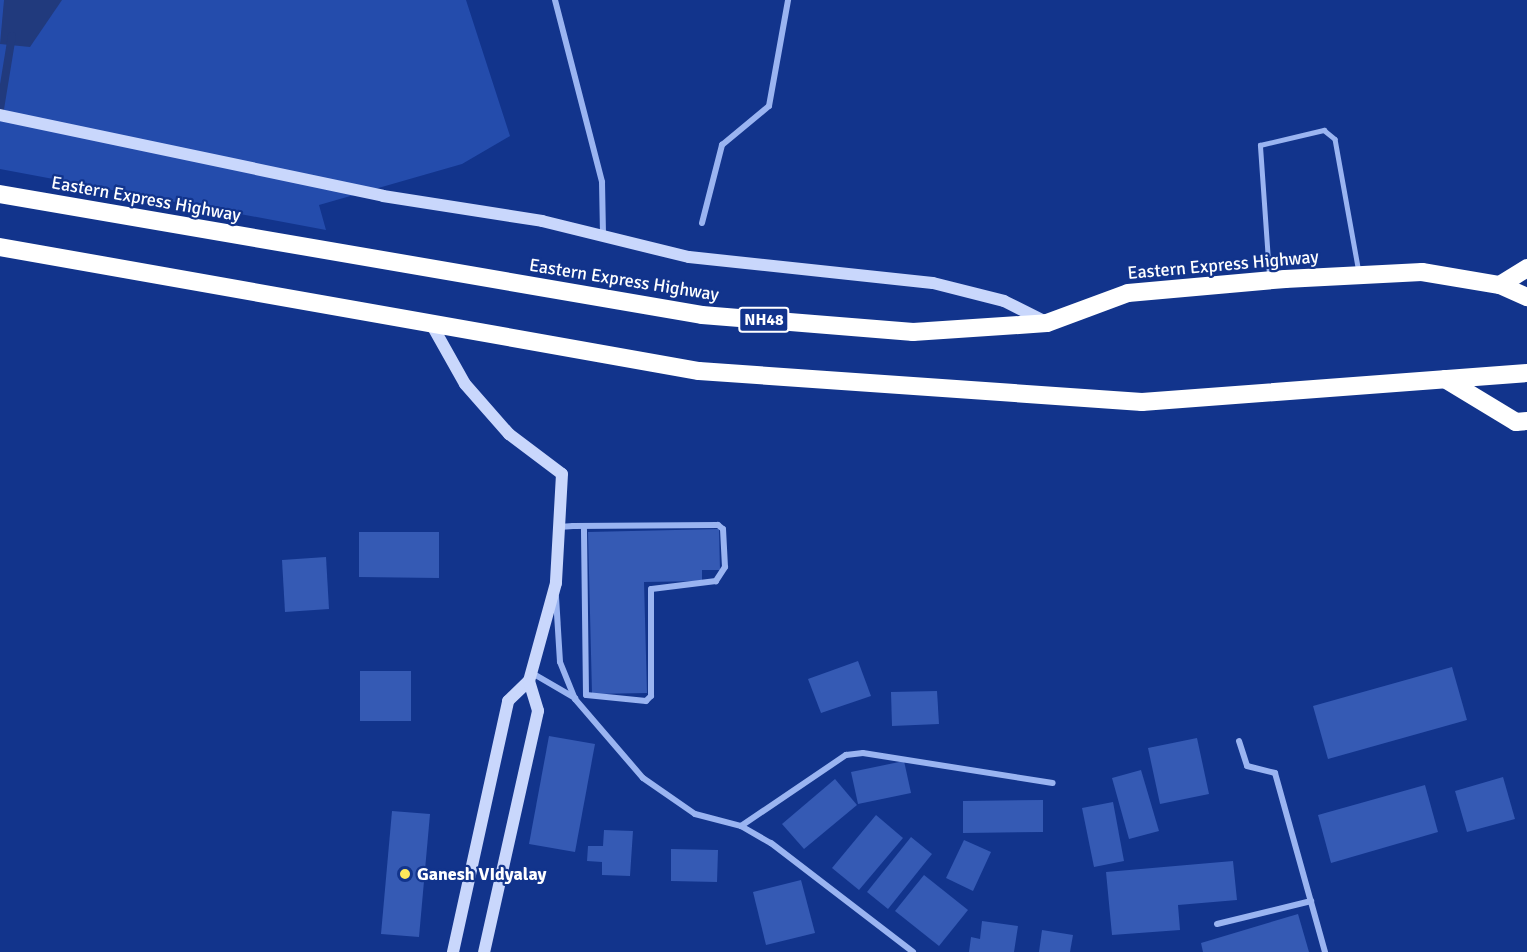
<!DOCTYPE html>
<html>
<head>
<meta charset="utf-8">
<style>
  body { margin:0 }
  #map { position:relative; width:1527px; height:952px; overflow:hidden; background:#12348c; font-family:Signika,sans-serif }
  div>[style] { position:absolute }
  .green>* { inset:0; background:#244cac }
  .water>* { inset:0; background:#213a7d }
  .stream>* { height:8px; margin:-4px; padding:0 4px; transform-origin:4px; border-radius:4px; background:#213a7d }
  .building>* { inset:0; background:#355ab4 }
  .lane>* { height:4.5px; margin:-2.25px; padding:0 2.25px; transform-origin:2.25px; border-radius:2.25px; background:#9ab4f1 }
  .street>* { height:6px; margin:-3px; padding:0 3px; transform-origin:3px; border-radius:3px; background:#9ab4f1 }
  .secondary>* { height:12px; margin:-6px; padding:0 6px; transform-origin:6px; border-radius:6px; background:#c9d7fc }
  .highway>* { height:18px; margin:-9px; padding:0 9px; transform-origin:9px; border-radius:9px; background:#fff }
  .dots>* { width:16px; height:16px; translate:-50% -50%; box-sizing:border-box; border:3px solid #12348c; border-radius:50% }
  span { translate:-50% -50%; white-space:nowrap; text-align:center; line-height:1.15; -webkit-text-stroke:4.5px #12348c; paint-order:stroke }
  .shield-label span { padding:2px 4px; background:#12348c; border:2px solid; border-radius:4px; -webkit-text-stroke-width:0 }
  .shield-label { font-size:16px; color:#fff; font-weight:700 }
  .street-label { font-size:18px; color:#fff }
  .poi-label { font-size:18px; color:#fff; font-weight:700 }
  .left { translate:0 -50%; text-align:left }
</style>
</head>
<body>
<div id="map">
  <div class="green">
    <i style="clip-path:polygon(0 0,466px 0,510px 136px,462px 164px,319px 205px,326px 230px,0 169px)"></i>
  </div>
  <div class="water">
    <i style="clip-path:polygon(4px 0,62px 0,30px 47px,0 44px)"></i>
  </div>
  <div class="stream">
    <i style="left:0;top:109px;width:74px;rotate:-80.7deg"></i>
  </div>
  <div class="building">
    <i style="clip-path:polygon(719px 529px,720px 570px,702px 570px,702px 581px,644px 582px,647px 693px,592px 694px,588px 532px)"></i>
    <i style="clip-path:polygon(359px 532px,439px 532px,439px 578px,359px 577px)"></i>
    <i style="clip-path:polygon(326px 557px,329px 609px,285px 612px,282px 560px)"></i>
    <i style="clip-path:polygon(858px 661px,871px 696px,821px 713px,808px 679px)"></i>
    <i style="clip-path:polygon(1452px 667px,1467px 720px,1328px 759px,1313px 706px)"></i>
    <i style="clip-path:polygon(360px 671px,411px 671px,411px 721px,360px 721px)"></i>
    <i style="clip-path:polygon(937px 691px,939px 724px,892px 726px,891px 692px)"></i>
    <i style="clip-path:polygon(549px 736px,595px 744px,575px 852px,529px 844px)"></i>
    <i style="clip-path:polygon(1197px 738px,1209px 794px,1160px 804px,1148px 748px)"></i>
    <i style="clip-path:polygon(904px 761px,911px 793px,858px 804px,851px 772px)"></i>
    <i style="clip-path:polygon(1141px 770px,1159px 831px,1129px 839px,1112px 778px)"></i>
    <i style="clip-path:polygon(1503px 777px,1515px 819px,1467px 832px,1455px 791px)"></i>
    <i style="clip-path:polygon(835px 779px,857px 805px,804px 849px,782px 824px)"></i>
    <i style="clip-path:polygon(1425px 785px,1438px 832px,1331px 863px,1318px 815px)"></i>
    <i style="clip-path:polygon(1043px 800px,1043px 832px,963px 833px,963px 801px)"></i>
    <i style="clip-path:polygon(1113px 802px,1124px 861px,1094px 867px,1082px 808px)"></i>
    <i style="clip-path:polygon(392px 811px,430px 814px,419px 937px,381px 934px)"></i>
    <i style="clip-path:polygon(876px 815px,903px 838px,859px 890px,832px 868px)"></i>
    <i style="clip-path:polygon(604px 830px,633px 831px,630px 876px,602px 875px,602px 862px,587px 861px,588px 846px,603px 846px)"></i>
    <i style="clip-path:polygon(911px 837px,932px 854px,888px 909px,867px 892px)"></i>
    <i style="clip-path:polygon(964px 840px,991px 852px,973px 891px,946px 878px)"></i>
    <i style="clip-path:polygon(671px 849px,718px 850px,717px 882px,671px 881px)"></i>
    <i style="clip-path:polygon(1233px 861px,1237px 900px,1178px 905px,1180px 930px,1112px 935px,1106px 872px)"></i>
    <i style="clip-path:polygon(924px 875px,968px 910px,939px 946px,895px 911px)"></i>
    <i style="clip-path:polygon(801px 880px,815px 933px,766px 945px,753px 892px)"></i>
    <i style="clip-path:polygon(1298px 914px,1309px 952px,1203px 952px,1201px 943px)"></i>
    <i style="clip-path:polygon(982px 921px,1018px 926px,1014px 952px,969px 952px,971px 937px,980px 939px)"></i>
    <i style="clip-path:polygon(1042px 930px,1073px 935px,1070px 952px,1039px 952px)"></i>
  </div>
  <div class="lane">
    <i style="left:1269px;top:275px;width:130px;rotate:-94deg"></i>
    <i style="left:1260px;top:145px;width:66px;rotate:-13.2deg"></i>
    <i style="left:1324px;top:130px;width:14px;rotate:39deg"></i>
    <i style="left:1335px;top:139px;width:135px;rotate:79.8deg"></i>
  </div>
  <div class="street">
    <i style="left:555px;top:0;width:188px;rotate:75.5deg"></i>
    <i style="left:602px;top:182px;width:54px;rotate:88.9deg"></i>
    <i style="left:702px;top:223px;width:81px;rotate:-75.6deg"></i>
    <i style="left:722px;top:145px;width:61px;rotate:-39.7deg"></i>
    <i style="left:769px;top:106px;width:108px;rotate:-79.8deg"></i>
    <i style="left:559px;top:527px;width:14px;rotate:-4deg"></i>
    <i style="left:573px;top:526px;width:145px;rotate:-0.4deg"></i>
    <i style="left:718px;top:525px;width:6px;rotate:39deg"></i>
    <i style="left:723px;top:529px;width:38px;rotate:87deg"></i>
    <i style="left:725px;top:567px;width:17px;rotate:123deg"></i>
    <i style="left:716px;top:581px;width:65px;rotate:173deg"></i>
    <i style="left:651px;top:589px;width:107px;rotate:90deg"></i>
    <i style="left:651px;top:696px;width:7px;rotate:135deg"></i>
    <i style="left:646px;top:701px;width:60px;rotate:-174.3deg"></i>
    <i style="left:586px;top:695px;width:169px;rotate:-90.7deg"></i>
    <i style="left:556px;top:597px;width:65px;rotate:86.5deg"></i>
    <i style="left:560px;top:662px;width:40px;rotate:68deg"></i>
    <i style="left:575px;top:699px;width:104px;rotate:49.3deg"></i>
    <i style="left:643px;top:778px;width:63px;rotate:34.7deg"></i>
    <i style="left:695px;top:814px;width:48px;rotate:14.6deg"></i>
    <i style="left:741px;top:826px;width:34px;rotate:30deg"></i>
    <i style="left:771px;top:843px;width:179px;rotate:37.5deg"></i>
    <i style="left:532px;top:673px;width:50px;rotate:30.2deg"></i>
    <i style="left:1239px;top:741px;width:26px;rotate:72deg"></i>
    <i style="left:1247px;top:766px;width:29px;rotate:14deg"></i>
    <i style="left:1275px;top:773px;width:186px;rotate:74.4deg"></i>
    <i style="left:741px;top:826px;width:127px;rotate:-34.1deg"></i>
    <i style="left:846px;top:755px;width:17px;rotate:-7deg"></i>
    <i style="left:863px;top:753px;width:192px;rotate:9deg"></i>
    <i style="left:1217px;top:924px;width:97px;rotate:-13.7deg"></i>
  </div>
  <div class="secondary">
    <i style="left:0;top:115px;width:391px;rotate:11.9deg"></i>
    <i style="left:383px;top:196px;width:161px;rotate:8.9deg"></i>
    <i style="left:542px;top:221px;width:151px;rotate:13.8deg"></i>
    <i style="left:689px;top:257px;width:245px;rotate:6.1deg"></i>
    <i style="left:933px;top:283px;width:73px;rotate:14.2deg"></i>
    <i style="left:1004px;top:301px;width:45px;rotate:26.6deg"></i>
    <i style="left:433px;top:327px;width:65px;rotate:60.7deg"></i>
    <i style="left:465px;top:384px;width:67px;rotate:48.7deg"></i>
    <i style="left:509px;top:434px;width:66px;rotate:37deg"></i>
    <i style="left:562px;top:474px;width:109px;rotate:93.2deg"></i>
    <i style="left:556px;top:583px;width:102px;rotate:105.4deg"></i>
    <i style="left:453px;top:952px;width:257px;rotate:-77.6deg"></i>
    <i style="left:508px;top:701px;width:29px;rotate:-44deg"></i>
    <i style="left:529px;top:681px;width:31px;rotate:73deg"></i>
    <i style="left:538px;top:711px;width:247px;rotate:102.6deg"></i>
  </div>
  <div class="highway">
    <i style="left:0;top:194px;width:712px;rotate:9.78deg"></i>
    <i style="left:702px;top:315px;width:212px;rotate:4.6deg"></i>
    <i style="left:913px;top:332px;width:134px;rotate:-3.8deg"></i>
    <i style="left:1047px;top:323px;width:86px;rotate:-20.3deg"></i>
    <i style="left:1128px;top:293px;width:158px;rotate:-5.1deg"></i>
    <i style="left:1285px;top:279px;width:137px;rotate:-2.9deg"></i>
    <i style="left:1422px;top:272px;width:79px;rotate:9.5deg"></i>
    <i style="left:1500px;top:285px;width:30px;rotate:24deg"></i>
    <i style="left:0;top:247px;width:710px;rotate:10.06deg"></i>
    <i style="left:699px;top:371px;width:444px;rotate:4deg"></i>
    <i style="left:1142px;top:402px;width:386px;rotate:-4.3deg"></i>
    <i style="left:1500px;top:285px;width:32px;rotate:-32deg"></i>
    <i style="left:1445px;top:379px;width:83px;rotate:31.2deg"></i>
    <i style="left:1516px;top:422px;width:11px;rotate:-5deg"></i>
  </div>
  <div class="dots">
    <i style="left:405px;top:874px;background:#ffe95a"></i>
  </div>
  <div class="shield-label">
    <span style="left:764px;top:320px">NH48</span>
  </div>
  <div class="street-label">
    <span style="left:146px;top:199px;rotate:10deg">Eastern Express Highway</span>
    <span style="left:1223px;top:265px;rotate:-5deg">Eastern Express Highway</span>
    <span style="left:624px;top:280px;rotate:9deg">Eastern Express Highway</span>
  </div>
  <div class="poi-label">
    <span class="left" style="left:417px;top:874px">Ganesh VIdyalay</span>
  </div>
</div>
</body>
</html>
